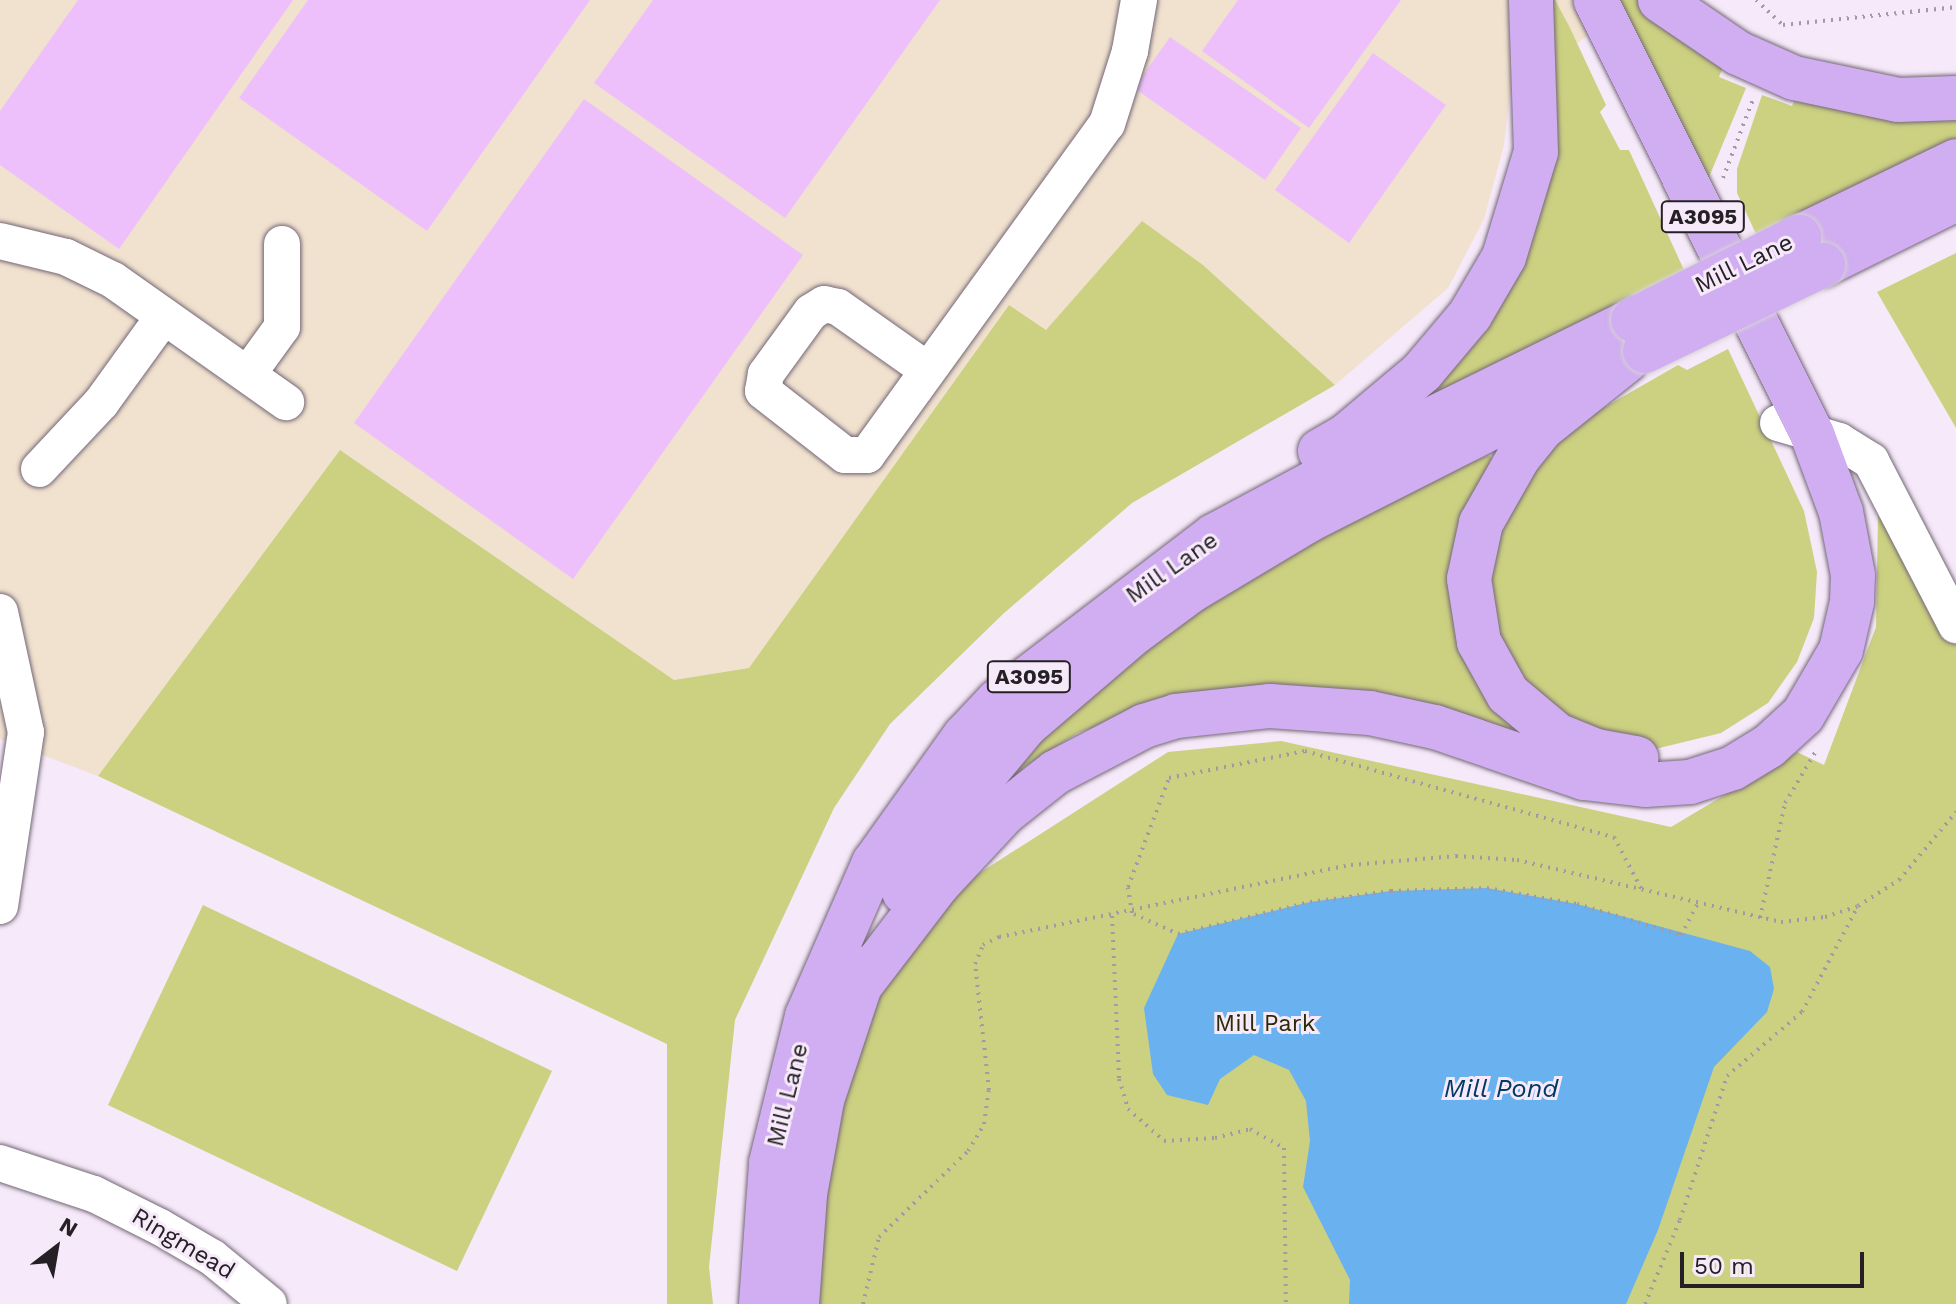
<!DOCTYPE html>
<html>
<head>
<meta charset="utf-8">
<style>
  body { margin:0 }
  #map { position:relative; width:1956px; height:1304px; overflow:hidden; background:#f6e9f9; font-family:"Work Sans",sans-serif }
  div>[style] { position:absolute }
  .industrial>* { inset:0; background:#f1e1cf }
  .green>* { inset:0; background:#ccd081 }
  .water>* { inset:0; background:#6ab1f0 }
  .building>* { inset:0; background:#eec0fb }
  .path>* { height:4px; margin-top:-2px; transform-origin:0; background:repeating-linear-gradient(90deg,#a399a5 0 2px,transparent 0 8px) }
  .roads { filter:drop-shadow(0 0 2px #736876) drop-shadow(0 0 2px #736876) }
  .minor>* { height:36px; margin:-18px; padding:0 18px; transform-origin:18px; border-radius:18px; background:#fff }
  .major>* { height:44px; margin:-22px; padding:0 22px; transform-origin:22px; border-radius:22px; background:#d1adf1 }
  .bridges { filter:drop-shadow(0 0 2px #d3d2d4) drop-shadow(0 0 2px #d3d2d4) }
  .major-bridge>* { height:44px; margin:-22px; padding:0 22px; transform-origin:22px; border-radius:22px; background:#d1adf1 }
  span { translate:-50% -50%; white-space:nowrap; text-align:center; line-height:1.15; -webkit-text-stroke:6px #f6e9f9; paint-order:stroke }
  .shield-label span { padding:2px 6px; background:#f6e9f9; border:2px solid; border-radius:6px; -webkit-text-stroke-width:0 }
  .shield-label { font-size:22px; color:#252026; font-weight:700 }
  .street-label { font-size:24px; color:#252026 }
  .park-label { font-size:24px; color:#2c2c04 }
  .water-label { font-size:26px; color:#013a62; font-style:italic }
  .north { position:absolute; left:16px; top:1208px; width:80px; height:80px; -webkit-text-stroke:6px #f6e9f9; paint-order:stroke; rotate:31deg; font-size:22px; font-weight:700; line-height:32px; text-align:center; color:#252026 }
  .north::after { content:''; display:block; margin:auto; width:28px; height:36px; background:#252026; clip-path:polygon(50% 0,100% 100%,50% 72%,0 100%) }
  .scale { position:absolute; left:1680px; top:1252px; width:184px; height:36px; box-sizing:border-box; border:4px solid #252026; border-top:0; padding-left:10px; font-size:24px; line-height:28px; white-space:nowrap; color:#252026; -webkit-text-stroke:6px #f6e9f9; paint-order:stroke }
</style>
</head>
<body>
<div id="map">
  <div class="industrial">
    <i style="clip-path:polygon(0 0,1636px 0,1510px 93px,1504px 145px,1484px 219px,1448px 288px,1335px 385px,1203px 265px,1142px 222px,1046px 330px,1009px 305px,749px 668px,674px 680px,340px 450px,98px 776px,0 739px)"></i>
  </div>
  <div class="green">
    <i style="clip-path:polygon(1544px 0,1555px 0,1569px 26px,1606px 105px,1600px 112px,1620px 150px,1629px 150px,1684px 270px,1633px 295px,1634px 301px,1381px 419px,1503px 273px)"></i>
    <i style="clip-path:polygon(1613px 0,1639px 0,1725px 62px,1719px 77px,1746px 88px,1707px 182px)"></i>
    <i style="clip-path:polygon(1799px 90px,1956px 107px,1956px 144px,1756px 234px,1737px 193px,1737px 169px,1762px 95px,1792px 106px)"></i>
    <i style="clip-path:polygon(1142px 221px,1203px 265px,1335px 385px,1132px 503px,1003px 614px,890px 724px,834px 808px,735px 1020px,709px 1267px,713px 1304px,667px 1304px,667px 1044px,98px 776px,340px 450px,674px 680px,749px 668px,1009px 305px,1046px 330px)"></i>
    <i style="clip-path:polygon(1956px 253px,1956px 428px,1877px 292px)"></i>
    <i style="clip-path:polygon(1728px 349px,1804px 511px,1817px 572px,1814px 618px,1797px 662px,1768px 703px,1721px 733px,1651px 750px,1543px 709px,1486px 615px,1503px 497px,1577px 423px,1678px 365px,1687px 370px)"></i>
    <i style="clip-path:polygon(1803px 448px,1811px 449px,1824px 479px,1843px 548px,1844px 616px,1829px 661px,1804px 704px,1773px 735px,1734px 759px,1690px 774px,1610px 775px,1385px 703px,1266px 690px,1162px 704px,1078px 733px,1024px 767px,993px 799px,986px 794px,1053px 719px,1195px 605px,1304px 536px,1488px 455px,1495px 460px,1473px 504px,1458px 584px,1470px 642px,1499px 699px,1537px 735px,1601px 765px,1660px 771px,1716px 761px,1770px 732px,1805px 692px,1830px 644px,1838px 616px,1838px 549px)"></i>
    <i style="clip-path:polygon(1878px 516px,1956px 629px,1956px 1304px,814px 1304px,811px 1276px,851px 1053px,922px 910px,1168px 752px,1281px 741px,1671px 827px,1797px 752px,1824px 765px,1876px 627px)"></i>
    <i style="clip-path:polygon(203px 905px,552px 1071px,457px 1271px,108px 1105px)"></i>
  </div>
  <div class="water">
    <i style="clip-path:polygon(1487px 888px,1577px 904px,1750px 951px,1770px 967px,1774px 989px,1767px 1012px,1714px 1067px,1658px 1230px,1626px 1304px,1349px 1304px,1350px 1280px,1303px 1187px,1310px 1141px,1306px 1101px,1289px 1070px,1254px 1055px,1220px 1079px,1208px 1105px,1167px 1095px,1153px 1074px,1144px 1008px,1178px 934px,1310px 902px,1391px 891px)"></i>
  </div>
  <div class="building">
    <i style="clip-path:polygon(78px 0,293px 0,119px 249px,0 165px,0 111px)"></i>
    <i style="clip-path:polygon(308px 0,590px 0,427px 231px,239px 98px)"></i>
    <i style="clip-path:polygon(653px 0,940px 0,785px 218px,594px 83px)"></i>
    <i style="clip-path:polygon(1238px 0,1401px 0,1309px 128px,1202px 51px)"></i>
    <i style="clip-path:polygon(1170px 37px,1301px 128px,1265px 180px,1134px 88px)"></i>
    <i style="clip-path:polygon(1373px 53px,1446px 105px,1349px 243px,1275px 190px)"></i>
    <i style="clip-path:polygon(584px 99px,803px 255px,573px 579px,354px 423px)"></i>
  </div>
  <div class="path">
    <i style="left:1756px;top:0;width:37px;rotate:43deg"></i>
    <i style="left:1783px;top:25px;width:174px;rotate:-5.9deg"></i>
    <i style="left:1723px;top:178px;width:87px;rotate:-69.1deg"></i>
    <i style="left:1132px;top:913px;width:26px;rotate:-99deg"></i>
    <i style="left:1128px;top:887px;width:116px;rotate:-69.4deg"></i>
    <i style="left:1169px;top:778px;width:139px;rotate:-11.2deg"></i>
    <i style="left:1305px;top:751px;width:321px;rotate:15.6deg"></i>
    <i style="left:1614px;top:837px;width:60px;rotate:62.2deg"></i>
    <i style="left:1134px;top:914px;width:48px;rotate:24.4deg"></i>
    <i style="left:1178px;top:934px;width:136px;rotate:-13.6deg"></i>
    <i style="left:1310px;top:902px;width:82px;rotate:-7.7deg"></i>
    <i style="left:1391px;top:891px;width:96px;rotate:-1.8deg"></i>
    <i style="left:1487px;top:888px;width:91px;rotate:10.1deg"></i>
    <i style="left:1577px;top:904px;width:109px;rotate:16.6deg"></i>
    <i style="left:1681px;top:935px;width:36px;rotate:-62deg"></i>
    <i style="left:1112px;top:916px;width:163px;rotate:87.5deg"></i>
    <i style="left:1119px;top:1079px;width:31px;rotate:73deg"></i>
    <i style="left:1128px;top:1109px;width:48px;rotate:41.6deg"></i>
    <i style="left:1164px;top:1141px;width:51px;rotate:-3.4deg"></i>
    <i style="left:1215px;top:1138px;width:36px;rotate:-14deg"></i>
    <i style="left:1250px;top:1129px;width:39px;rotate:29deg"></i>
    <i style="left:1284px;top:1148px;width:156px;rotate:89.3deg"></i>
    <i style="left:1760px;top:918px;width:118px;rotate:-77.7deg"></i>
    <i style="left:1785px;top:803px;width:61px;rotate:-59.2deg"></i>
    <i style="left:863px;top:1304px;width:69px;rotate:-76.6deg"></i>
    <i style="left:879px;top:1237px;width:124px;rotate:-44deg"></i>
    <i style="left:968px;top:1151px;width:31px;rotate:-59deg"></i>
    <i style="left:984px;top:1124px;width:34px;rotate:-82deg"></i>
    <i style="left:989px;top:1090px;width:127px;rotate:-96.3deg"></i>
    <i style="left:975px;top:964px;width:21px;rotate:-67deg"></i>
    <i style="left:983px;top:945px;width:18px;rotate:-27deg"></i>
    <i style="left:999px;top:937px;width:359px;rotate:-11.6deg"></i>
    <i style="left:1351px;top:865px;width:105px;rotate:-4.9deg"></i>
    <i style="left:1456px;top:856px;width:61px;rotate:3.8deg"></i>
    <i style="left:1517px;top:860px;width:271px;rotate:13.2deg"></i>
    <i style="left:1781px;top:922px;width:44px;rotate:-6.5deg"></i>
    <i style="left:1825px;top:917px;width:35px;rotate:-18deg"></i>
    <i style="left:1858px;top:906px;width:49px;rotate:-32.4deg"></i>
    <i style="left:1899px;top:880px;width:89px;rotate:-50deg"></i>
    <i style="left:1645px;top:1304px;width:91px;rotate:-67.4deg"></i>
    <i style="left:1680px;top:1220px;width:151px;rotate:-71.9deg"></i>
    <i style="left:1727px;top:1076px;width:99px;rotate:-40.5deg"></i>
    <i style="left:1802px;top:1012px;width:120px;rotate:-62.2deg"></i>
  </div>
  <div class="roads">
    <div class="minor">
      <i style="left:0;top:241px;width:68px;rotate:13.6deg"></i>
      <i style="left:66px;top:257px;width:52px;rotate:26.1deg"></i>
      <i style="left:113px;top:280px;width:212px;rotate:35.2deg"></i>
      <i style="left:926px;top:369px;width:108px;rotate:-144.8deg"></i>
      <i style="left:838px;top:307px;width:14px;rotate:-168deg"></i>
      <i style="left:824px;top:304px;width:15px;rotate:148deg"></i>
      <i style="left:811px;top:312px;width:77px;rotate:126deg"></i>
      <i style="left:766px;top:374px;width:17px;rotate:100deg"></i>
      <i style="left:763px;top:391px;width:104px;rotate:38deg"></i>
      <i style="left:845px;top:455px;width:22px"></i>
      <i style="left:867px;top:455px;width:409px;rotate:-54.1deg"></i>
      <i style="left:1107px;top:124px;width:77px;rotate:-72.5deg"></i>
      <i style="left:1130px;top:51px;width:52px;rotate:-80deg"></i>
      <i style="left:248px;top:374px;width:58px;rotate:-54.1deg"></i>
      <i style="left:282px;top:327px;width:83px;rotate:-90deg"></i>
      <i style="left:1778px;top:423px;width:64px;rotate:16.4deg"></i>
      <i style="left:1839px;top:441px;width:38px;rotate:32deg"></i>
      <i style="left:1871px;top:461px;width:185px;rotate:62.6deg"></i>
      <i style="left:39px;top:469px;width:91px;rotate:-46.8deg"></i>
      <i style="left:101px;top:403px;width:107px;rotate:-54.1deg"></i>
      <i style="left:0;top:612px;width:123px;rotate:77.8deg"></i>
      <i style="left:26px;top:732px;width:176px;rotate:98.5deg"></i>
      <i style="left:0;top:1163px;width:99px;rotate:18.3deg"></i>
      <i style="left:94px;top:1194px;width:74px;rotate:26.6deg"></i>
      <i style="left:160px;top:1227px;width:61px;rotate:30.3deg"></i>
      <i style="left:213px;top:1258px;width:72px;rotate:39.4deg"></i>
    </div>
    <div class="major">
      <i style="left:1660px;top:0;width:94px;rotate:34.2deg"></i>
      <i style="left:1738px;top:53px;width:61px;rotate:24.1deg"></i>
      <i style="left:1794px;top:78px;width:106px;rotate:11.9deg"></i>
      <i style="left:1898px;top:100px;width:58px;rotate:-2deg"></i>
      <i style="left:1799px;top:237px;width:174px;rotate:-25.8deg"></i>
      <i style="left:1823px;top:265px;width:148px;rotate:-26.4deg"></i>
      <i style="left:1627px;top:360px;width:109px;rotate:141.3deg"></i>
      <i style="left:1542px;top:428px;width:38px;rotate:129deg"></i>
      <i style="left:1518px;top:458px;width:75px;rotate:119.6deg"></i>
      <i style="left:1481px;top:523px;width:57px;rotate:102.1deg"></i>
      <i style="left:1469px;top:579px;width:64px;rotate:81deg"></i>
      <i style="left:1479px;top:642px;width:60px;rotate:60.9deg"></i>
      <i style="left:1508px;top:694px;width:64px;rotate:39.9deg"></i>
      <i style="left:1557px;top:735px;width:42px;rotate:22.3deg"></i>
      <i style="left:1596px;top:751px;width:41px;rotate:9.9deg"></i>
      <i style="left:1320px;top:451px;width:30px;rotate:-30deg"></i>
      <i style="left:1346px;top:436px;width:99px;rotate:-40.1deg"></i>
      <i style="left:1422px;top:372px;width:75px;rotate:-49.9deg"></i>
      <i style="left:1470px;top:315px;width:67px;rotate:-59.6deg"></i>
      <i style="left:1504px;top:257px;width:110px;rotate:-73.1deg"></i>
      <i style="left:1536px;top:152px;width:152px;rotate:-91.9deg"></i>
      <i style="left:904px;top:892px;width:121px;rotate:-56.4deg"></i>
      <i style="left:971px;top:791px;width:86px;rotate:-50.2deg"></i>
      <i style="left:1026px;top:725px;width:143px;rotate:-40.5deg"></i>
      <i style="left:1135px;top:632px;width:71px;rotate:-36.4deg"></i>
      <i style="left:1192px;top:590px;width:136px;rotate:-30.9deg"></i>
      <i style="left:1309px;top:520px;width:289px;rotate:-26.9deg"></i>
      <i style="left:853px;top:995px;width:140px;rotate:-52.6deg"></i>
      <i style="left:938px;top:884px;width:97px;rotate:-47.1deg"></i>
      <i style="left:1004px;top:813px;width:66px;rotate:-38.3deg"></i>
      <i style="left:1056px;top:772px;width:99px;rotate:-27.6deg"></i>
      <i style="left:1144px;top:726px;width:34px;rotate:-17deg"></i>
      <i style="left:1176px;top:716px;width:95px;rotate:-6.1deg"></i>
      <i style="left:1270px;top:706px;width:100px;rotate:4deg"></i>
      <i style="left:1370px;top:713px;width:66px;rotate:12.2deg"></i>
      <i style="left:1435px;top:727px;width:157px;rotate:18.9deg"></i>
      <i style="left:1584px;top:778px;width:61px;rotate:6.5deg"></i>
      <i style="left:1645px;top:785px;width:45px;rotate:-3.8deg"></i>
      <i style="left:1690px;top:782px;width:45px;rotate:-18deg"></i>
      <i style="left:1733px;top:768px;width:42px;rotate:-31.4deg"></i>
      <i style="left:1769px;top:746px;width:46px;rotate:-42.4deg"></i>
      <i style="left:1803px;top:715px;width:75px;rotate:-59.7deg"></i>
      <i style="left:1841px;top:650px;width:49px;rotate:-77.1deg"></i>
      <i style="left:1852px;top:602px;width:27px;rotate:-88deg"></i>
      <i style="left:1853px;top:575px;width:64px;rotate:-100.8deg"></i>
      <i style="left:1841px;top:512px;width:83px;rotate:-110.4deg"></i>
      <i style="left:1812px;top:434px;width:485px;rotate:-116.5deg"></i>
      <i style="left:761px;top:1304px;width:141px;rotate:-85.9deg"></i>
      <i style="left:771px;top:1163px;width:151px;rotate:-76.2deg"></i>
      <i style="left:807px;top:1016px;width:167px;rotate:-66.4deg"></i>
      <i style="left:874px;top:863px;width:156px;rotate:-54.4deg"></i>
      <i style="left:965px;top:736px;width:48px;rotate:-46.7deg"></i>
      <i style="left:998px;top:701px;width:272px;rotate:-37.4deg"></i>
      <i style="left:1214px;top:536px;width:247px;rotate:-28.2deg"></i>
      <i style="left:1432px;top:419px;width:224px;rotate:-26.2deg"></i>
      <i style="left:797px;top:1304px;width:110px;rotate:-85.8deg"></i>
      <i style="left:805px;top:1194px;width:96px;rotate:-79.7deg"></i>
      <i style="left:822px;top:1100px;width:139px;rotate:-71.6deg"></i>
    </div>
  </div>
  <div class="bridges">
    <div class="major-bridge">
      <i style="left:1633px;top:320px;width:186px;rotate:-26.6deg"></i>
      <i style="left:1645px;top:351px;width:198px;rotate:-25.8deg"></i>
    </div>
  </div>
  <div class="shield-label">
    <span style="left:1703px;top:217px">A3095</span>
    <span style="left:1029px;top:677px">A3095</span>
  </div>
  <div class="street-label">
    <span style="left:1744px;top:264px;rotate:-26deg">Mill Lane</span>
    <span style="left:1172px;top:568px;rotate:-35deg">Mill Lane</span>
    <span style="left:788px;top:1095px;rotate:-76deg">Mill Lane</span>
    <span style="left:183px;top:1244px;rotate:31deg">Ringmead</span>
  </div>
  <div class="park-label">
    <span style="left:1265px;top:1024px">Mill Park</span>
  </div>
  <div class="water-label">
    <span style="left:1501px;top:1089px">Mill Pond</span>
  </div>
  <div class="north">N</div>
  <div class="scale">50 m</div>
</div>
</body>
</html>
